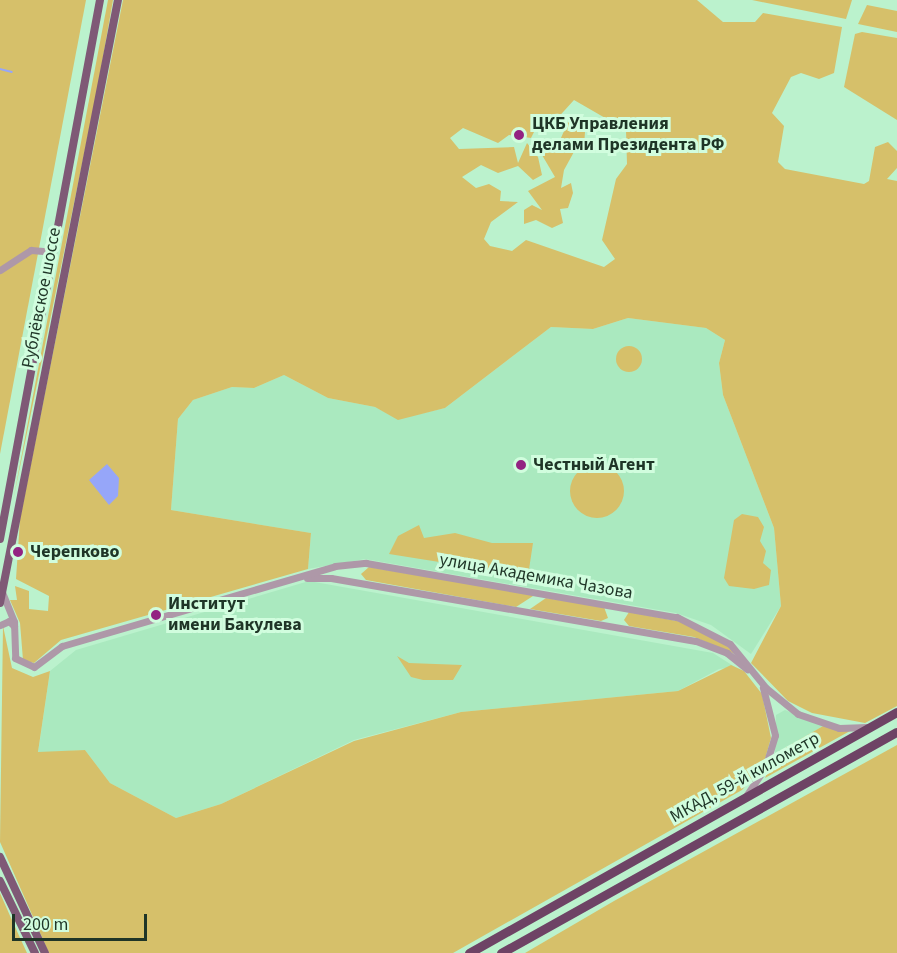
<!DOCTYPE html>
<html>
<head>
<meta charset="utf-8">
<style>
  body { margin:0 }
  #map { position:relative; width:897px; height:953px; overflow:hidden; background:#bbf2cd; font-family:"Source Sans 3",sans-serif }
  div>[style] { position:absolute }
  .built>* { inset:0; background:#aae9bf }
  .green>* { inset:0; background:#d6c06a }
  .round { border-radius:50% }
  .water>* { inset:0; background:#96a6f9 }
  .stream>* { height:1.5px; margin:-0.75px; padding:0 0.75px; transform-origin:0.75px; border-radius:0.75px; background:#96a6f9 }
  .minor>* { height:7px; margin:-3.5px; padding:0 3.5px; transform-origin:3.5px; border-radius:3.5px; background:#ae98a8 }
  .major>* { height:8px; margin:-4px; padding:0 4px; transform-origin:4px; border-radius:4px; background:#7f5976 }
  .highway>* { height:9px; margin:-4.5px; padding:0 4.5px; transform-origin:4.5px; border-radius:4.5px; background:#6e4365 }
  .dots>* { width:16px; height:16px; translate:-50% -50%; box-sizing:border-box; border:3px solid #d1fdde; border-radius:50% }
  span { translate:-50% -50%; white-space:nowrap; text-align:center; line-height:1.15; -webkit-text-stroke:6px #d1fdde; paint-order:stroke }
  .poi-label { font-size:18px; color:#1f3527; font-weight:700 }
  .left { translate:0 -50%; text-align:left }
  .street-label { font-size:18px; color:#1f3527 }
  .scale { position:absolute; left:12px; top:914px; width:135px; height:27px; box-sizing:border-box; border:3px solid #1f3527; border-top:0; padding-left:8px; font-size:18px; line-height:21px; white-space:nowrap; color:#1f3527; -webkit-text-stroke:4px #d1fdde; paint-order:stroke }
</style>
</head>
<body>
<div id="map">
  <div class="built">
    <i style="clip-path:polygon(628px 318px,706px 328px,725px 340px,719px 363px,723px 395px,774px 528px,781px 606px,751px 654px,711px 625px,676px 613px,365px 559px,308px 569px,311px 533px,171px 510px,178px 419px,193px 400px,232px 387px,254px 388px,284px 375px,328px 398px,375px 407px,398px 419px,445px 408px,551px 327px,593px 329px)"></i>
    <i style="clip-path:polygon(309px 581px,713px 653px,735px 667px,719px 669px,678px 691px,461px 712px,354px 740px,221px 804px,176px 818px,110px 783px,85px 750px,38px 753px,50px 671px,76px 650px)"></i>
    <i style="clip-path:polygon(785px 710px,823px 726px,775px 754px,776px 715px)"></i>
  </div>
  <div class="green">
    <i style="clip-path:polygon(0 0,86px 0,0 454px)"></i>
    <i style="clip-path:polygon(108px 0,113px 0,97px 91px,13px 501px)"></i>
    <i style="clip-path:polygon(evenodd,123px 0,697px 0,723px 22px,755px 22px,763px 13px,842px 27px,834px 73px,819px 79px,801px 73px,791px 77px,772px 113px,784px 126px,778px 162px,785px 169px,864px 184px,869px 181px,875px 147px,888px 142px,897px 151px,897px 168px,887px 179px,897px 181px,897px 706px,865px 723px,812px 713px,788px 701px,751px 663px,781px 606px,774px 528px,723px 395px,719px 363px,725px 340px,706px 328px,628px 318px,593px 329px,551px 327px,445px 408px,398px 420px,375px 407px,328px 398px,284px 375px,254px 388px,232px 387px,193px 400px,178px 419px,171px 510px,311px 533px,308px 569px,61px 640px,34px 663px,23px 660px,20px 623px,10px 600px,17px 600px,15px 586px,29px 591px,29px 609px,48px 611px,49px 596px,16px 579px,20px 519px,123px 0,574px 100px,626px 130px,627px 164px,616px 179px,602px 240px,615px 259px,604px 267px,526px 240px,512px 251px,490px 246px,484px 239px,491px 222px,518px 202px,500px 201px,501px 191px,489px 184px,476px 188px,462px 177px,481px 165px,498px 173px,518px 166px,533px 180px,542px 175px,538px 157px,527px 143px,518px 163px,514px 147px,459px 149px,450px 138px,463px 128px,498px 143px,509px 135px,531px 138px,539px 122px,554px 122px,574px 100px)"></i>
    <i style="clip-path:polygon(752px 0,852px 0,846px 19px)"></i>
    <i style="clip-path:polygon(867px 5px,897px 11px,897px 32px,858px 24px)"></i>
    <i style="clip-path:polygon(862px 32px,897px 38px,897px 120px,844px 87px,855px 34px)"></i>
    <i style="clip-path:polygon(568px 122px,585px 132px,584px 147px,575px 150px,564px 170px,561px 188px,571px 183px,573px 193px,568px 208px,560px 209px,563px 223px,552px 228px,536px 220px,524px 224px,524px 210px,532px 205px,542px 210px,528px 191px,555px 177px,542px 155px,557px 147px)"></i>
    <i class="round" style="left:616px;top:346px;width:26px;height:26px"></i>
    <i class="round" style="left:570px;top:464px;width:54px;height:54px"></i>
    <i style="clip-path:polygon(742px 514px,758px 517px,764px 527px,760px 541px,766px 551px,763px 563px,771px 570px,769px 585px,754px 589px,729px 586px,724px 578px,734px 520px)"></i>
    <i style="clip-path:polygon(419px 525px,424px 538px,455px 533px,492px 543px,533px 543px,528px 576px,389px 554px,398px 536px)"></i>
    <i style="clip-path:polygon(369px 567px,533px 595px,533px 596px,516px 607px,366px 580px,361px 574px)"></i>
    <i style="clip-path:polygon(546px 598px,604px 607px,608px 618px,601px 621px,530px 609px)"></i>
    <i style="clip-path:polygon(629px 612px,682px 622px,726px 644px,735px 654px,694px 637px,629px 626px,624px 620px)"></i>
    <i style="clip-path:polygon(3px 626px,12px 668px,33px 677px,50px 671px,38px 752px,85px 750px,110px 783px,176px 818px,221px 804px,354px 741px,461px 712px,678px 691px,731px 665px,744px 671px,762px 694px,771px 738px,763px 766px,742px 790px,453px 953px,49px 953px,0 842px)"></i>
    <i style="clip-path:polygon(397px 656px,409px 663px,462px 665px,453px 680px,423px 680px,411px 677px)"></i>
    <i style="clip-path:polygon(823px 726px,850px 731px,765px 778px,775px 754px)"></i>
    <i style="clip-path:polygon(897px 745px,897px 953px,525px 953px,614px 901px)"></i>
    <i style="clip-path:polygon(0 893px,11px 918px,27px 953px,0 953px)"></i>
  </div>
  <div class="water">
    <i style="clip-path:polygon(107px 464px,119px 478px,118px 496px,109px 505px,89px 480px)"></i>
  </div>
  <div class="stream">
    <i style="left:0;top:69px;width:12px;rotate:14deg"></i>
  </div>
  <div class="minor">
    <i style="left:0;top:270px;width:37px;rotate:-33deg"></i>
    <i style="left:31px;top:250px;width:21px;rotate:5deg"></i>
    <i style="left:307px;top:578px;width:24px"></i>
    <i style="left:331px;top:578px;width:370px;rotate:9.8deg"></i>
    <i style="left:696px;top:641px;width:33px;rotate:21deg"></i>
    <i style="left:727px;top:653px;width:26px;rotate:39deg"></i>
    <i style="left:2px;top:592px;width:32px;rotate:68deg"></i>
    <i style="left:14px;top:622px;width:36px;rotate:88deg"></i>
    <i style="left:15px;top:658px;width:21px;rotate:25deg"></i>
    <i style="left:34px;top:667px;width:35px;rotate:-37deg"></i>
    <i style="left:62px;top:646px;width:284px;rotate:-16.3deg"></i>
    <i style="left:335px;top:566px;width:31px;rotate:-6deg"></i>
    <i style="left:366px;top:563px;width:316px;rotate:9.9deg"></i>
    <i style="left:677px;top:617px;width:59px;rotate:27deg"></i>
    <i style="left:730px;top:644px;width:57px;rotate:50.7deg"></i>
    <i style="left:766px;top:688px;width:41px;rotate:39.1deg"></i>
    <i style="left:798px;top:714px;width:43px;rotate:18.9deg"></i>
    <i style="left:839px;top:728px;width:28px;rotate:-2deg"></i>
    <i style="left:0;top:625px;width:10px;rotate:-24deg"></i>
    <i style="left:9px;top:621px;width:7px;rotate:45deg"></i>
    <i style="left:746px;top:796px;width:34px;rotate:-56deg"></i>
    <i style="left:765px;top:768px;width:34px;rotate:-73deg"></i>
    <i style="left:775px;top:735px;width:49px;rotate:-104.3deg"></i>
  </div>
  <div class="major">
    <i style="left:0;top:539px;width:548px;rotate:-79.49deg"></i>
    <i style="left:0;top:603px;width:614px;rotate:-78.93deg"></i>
    <i style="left:0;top:857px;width:106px;rotate:64.9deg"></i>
    <i style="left:0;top:881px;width:80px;rotate:64.1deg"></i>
  </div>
  <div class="highway">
    <i style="left:469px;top:953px;width:491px;rotate:-29.4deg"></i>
    <i style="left:501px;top:953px;width:453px;rotate:-29.2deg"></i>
  </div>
  <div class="dots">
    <i style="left:519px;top:135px;background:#932382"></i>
    <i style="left:521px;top:465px;background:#932382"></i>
    <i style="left:18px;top:552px;background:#932382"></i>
    <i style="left:156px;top:615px;background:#932382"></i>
  </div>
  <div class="poi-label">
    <span class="left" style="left:532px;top:135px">ЦКБ Управления<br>делами Президента РФ</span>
    <span class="left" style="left:533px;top:465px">Честный Агент</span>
    <span class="left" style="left:30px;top:552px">Черепково</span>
    <span class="left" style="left:168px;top:615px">Институт<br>имени Бакулева</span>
  </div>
  <div class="street-label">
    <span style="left:42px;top:298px;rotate:-79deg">Рублёвское шоссе</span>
    <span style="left:536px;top:577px;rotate:10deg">улица Академика Чазова</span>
    <span style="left:745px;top:778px;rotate:-29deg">МКАД, 59-й километр</span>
  </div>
  <div class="scale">200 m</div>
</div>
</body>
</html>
